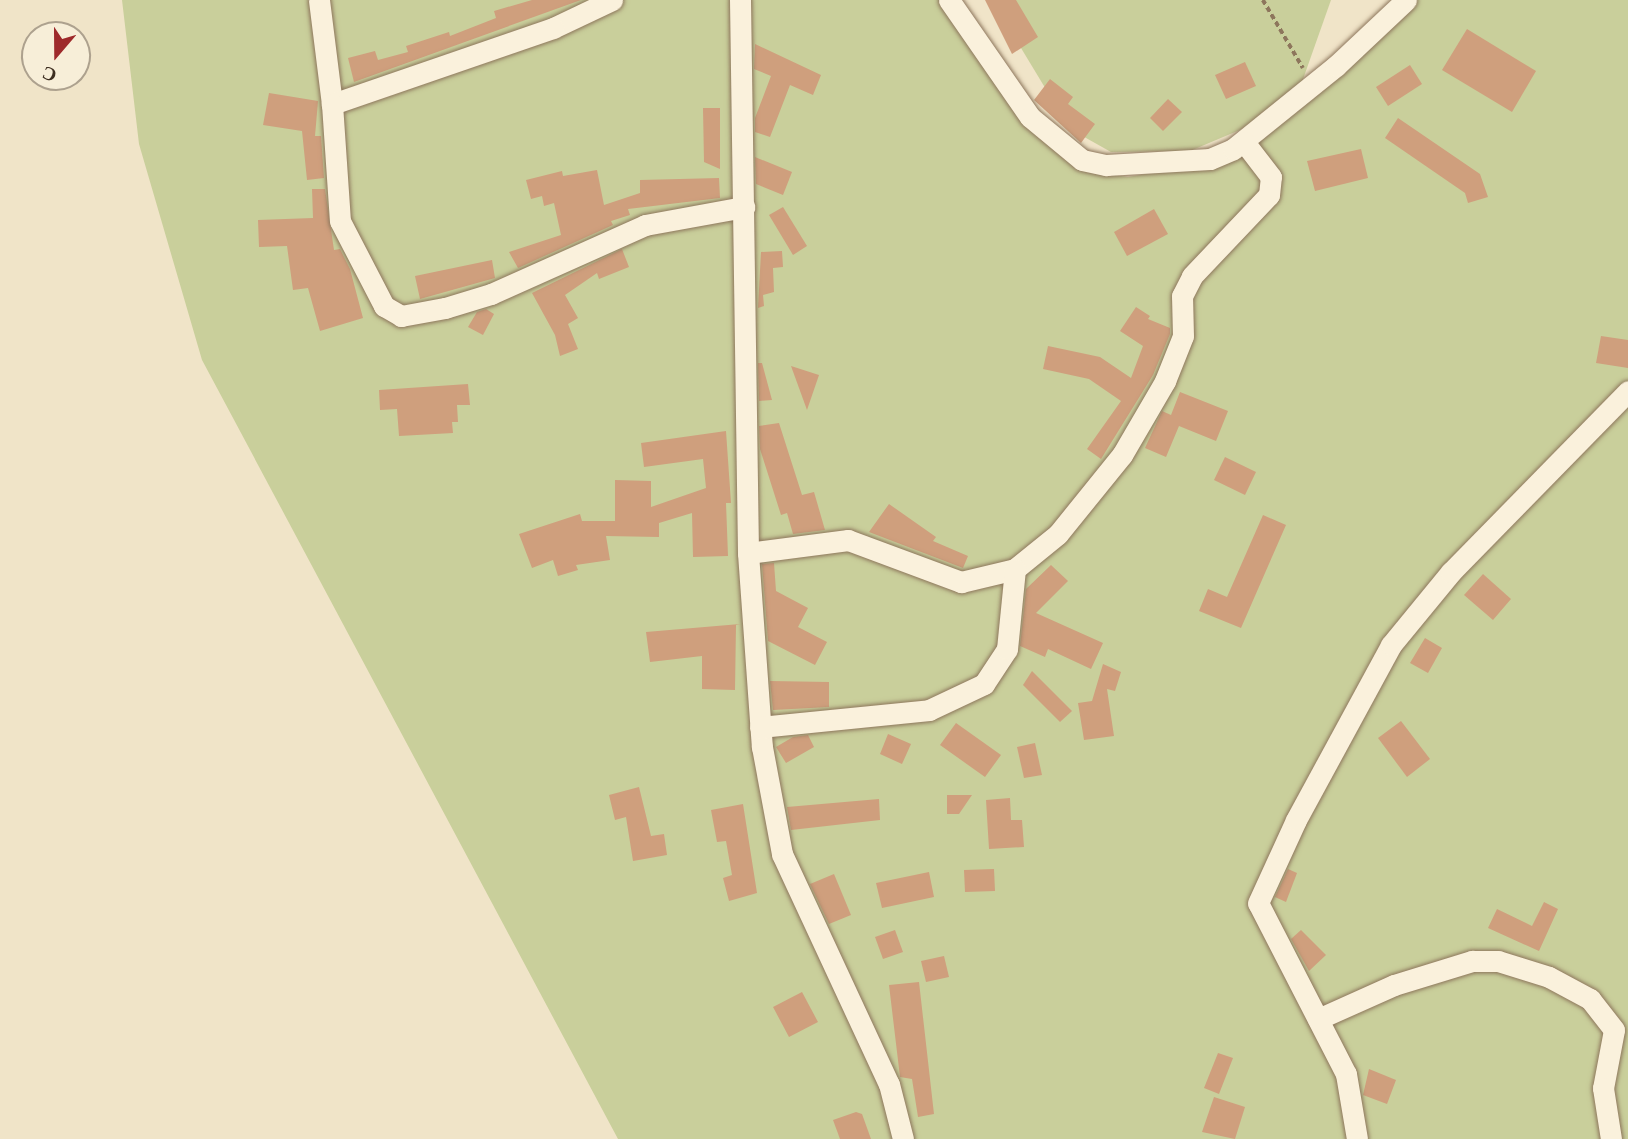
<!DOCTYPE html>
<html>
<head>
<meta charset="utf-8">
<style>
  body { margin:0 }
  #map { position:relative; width:1628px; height:1139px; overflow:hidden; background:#f0e4c8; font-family:"Libre Baskerville",serif }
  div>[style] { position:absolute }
  .green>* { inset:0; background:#c9cf9b }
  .building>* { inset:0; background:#cf9f7d }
  .path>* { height:3.5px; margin-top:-1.75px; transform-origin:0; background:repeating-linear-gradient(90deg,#8d765c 0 5px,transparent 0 8.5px) }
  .roads { filter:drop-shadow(0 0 2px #8d765c) drop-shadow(0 0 2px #8d765c) }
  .minor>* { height:21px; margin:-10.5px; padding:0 10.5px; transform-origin:10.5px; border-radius:10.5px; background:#faf1dc }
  span { translate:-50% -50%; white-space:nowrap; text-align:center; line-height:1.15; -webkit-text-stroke:5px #f7eed8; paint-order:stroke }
  .north { position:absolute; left:21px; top:21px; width:70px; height:70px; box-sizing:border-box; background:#f7eed8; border:2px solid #ada18e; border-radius:50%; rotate:200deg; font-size:19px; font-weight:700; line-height:28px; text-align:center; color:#3d2e20 }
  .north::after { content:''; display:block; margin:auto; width:24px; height:32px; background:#9e2a2b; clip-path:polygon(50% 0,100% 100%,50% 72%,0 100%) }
</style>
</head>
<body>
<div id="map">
  <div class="green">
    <i style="clip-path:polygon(122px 0,953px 0,1030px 127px,1086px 171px,1128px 177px,1221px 161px,1402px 0,1628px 0,1628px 1139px,618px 1139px,202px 360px,139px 144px)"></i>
    <i style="clip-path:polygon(992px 0,1331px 0,1302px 82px,1254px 124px,1190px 151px,1111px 152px,1070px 129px)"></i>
  </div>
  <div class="building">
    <i style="clip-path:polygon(532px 0,581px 0,354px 82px,348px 58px,375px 51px,378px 60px,408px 52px,406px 46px,449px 32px,450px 36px,496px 18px,494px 11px)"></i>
    <i style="clip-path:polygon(985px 0,1016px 0,1038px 37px,1012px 54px)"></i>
    <i style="clip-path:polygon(1467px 29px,1536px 71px,1512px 112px,1442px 70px)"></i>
    <i style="clip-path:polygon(755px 44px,821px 75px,813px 95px,790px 85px,770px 137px,755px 132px,755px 118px,771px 76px,754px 69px)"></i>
    <i style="clip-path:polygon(1245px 62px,1256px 86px,1226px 99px,1215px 75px)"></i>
    <i style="clip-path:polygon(1410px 65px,1422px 84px,1388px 106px,1376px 87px)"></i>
    <i style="clip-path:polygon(1050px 79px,1073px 97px,1068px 104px,1095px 124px,1081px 143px,1034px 100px)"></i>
    <i style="clip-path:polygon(269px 93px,318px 101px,315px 136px,321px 136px,324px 178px,307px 180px,302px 131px,263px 125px)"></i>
    <i style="clip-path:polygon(1168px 99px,1182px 112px,1163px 131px,1150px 118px)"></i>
    <i style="clip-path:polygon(703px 108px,720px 108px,720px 169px,704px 162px)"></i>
    <i style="clip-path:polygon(1398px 118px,1480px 174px,1488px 197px,1468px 203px,1465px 193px,1385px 138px)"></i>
    <i style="clip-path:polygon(1361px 149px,1368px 178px,1315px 191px,1307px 161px)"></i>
    <i style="clip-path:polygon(755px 157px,792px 172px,783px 195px,756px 184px)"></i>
    <i style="clip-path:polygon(597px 170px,604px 205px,640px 193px,640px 180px,719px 178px,720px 198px,628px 209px,630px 215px,611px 221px,613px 225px,518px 268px,509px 252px,561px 235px,554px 203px,544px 206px,542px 196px,531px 199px,526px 180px,562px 171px,563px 176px)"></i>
    <i style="clip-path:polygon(312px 189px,325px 189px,334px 250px,340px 249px,350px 269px,363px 318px,320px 331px,308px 288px,293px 290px,287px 246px,259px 247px,258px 220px,313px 218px)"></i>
    <i style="clip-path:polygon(783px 207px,807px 246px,793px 255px,769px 215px)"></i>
    <i style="clip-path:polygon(1154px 209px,1168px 234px,1127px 256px,1114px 232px)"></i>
    <i style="clip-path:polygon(622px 249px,629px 267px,599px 279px,597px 273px,565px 295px,578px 318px,568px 324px,578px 349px,560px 356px,555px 335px,532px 293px)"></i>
    <i style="clip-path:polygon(782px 251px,783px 267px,773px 268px,774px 292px,763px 295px,764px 306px,758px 308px,761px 252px)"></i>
    <i style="clip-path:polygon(492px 260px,495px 278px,420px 299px,415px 276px)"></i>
    <i style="clip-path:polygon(1136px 307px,1150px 316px,1148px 319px,1170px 328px,1170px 334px,1153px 375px,1101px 459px,1087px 449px,1121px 401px,1089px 379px,1043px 369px,1048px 346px,1100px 357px,1131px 378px,1143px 346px,1120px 331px)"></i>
    <i style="clip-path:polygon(486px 309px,494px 314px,483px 335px,468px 327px,477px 312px)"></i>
    <i style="clip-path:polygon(1601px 336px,1628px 340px,1628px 368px,1596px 363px)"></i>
    <i style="clip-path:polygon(758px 363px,762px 363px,772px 400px,759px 401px)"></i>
    <i style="clip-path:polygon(791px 366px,819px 375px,807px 410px)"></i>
    <i style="clip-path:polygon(468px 384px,470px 405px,457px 405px,458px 422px,452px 422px,453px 433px,399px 436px,397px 409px,380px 410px,379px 390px)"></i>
    <i style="clip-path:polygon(1180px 392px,1228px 411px,1216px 441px,1179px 426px,1166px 457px,1145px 448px,1162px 411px,1171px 415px)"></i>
    <i style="clip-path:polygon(779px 423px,802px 495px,814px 492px,825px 530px,793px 534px,787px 513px,781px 515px,760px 449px,759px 426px)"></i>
    <i style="clip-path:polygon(726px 431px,731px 503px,726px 503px,728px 556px,693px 557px,692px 513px,659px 523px,659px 537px,606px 536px,610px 560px,576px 565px,578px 570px,558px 576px,553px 560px,532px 568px,519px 534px,580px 514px,582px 521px,615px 521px,615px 480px,651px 481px,651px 507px,706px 488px,703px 459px,644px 467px,641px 443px)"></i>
    <i style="clip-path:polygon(1225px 457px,1256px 472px,1245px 495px,1214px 480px)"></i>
    <i style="clip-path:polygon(889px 504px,936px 537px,933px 541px,968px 556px,963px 568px,869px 532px)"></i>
    <i style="clip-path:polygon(1263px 515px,1286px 525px,1241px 628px,1199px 611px,1208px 589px,1227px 597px)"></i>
    <i style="clip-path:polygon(774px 563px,776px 591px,808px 608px,798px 627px,827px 642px,815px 665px,768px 641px,762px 564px)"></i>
    <i style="clip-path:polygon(1051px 565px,1068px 581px,1036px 613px,1103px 643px,1091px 669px,1048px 649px,1045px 657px,1020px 646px,1026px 589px)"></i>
    <i style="clip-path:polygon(1483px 574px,1511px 599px,1493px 620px,1464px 595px)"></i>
    <i style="clip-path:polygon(740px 624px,736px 625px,735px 690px,702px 689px,702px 656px,650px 662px,646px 632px)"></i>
    <i style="clip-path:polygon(1425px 638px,1442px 648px,1428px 673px,1410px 663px)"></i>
    <i style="clip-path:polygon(1103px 664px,1121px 672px,1115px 691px,1107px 689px,1114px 736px,1084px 740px,1078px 703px,1092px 701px)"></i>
    <i style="clip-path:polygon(1032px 671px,1072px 711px,1060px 722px,1023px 685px)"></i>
    <i style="clip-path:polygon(770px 681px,829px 682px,829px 707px,773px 710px)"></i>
    <i style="clip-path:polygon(1401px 721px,1430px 759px,1407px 777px,1378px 738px)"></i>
    <i style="clip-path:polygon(956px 723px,1001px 755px,985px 777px,940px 745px)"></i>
    <i style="clip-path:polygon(888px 734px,911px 744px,902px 764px,880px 754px)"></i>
    <i style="clip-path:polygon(808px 735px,814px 747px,786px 763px,776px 747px,793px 737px)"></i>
    <i style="clip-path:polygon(1035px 743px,1042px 775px,1024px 778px,1017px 747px)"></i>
    <i style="clip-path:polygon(639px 787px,651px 836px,664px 834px,667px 855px,633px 861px,626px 817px,615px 820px,609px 795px)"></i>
    <i style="clip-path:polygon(947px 795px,972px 795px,959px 814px,947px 814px)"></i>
    <i style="clip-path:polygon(1010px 798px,1011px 820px,1022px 820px,1024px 847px,989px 849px,986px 800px)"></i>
    <i style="clip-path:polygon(879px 799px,880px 820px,791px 830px,787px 807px)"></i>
    <i style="clip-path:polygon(743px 804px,757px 893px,729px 901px,723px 878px,732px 875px,726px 841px,717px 842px,711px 810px)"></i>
    <i style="clip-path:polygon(994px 869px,995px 891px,965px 892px,964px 870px)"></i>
    <i style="clip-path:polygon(1288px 869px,1297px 873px,1286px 902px,1275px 897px)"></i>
    <i style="clip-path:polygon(929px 872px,934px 897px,882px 908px,876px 883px)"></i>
    <i style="clip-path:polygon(834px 874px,851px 915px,829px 924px,810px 884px)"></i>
    <i style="clip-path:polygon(1544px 902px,1558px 909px,1539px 951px,1488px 928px,1497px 909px,1532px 926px)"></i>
    <i style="clip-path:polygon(895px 930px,903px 952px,883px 959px,875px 937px)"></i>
    <i style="clip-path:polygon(1301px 930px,1326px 955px,1309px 971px,1291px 939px)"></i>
    <i style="clip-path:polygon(944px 956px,949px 977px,926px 982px,921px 961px)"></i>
    <i style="clip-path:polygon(919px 982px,934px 1114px,918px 1117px,912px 1079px,900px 1077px,889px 985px)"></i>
    <i style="clip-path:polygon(802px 992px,818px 1022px,789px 1037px,773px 1007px)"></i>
    <i style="clip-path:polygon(1218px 1053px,1233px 1058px,1219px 1094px,1204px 1088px)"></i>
    <i style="clip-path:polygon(1369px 1069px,1396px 1080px,1387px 1104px,1363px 1095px)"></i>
    <i style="clip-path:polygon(1214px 1097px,1245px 1107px,1235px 1139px,1202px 1132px)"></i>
    <i style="clip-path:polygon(856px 1112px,862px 1114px,871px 1139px,840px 1139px,833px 1120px)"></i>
  </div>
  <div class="path">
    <i style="left:1263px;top:0;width:79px;rotate:59.5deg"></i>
  </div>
  <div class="roads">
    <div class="minor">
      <i style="left:319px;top:0;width:105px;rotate:82.9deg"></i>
      <i style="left:612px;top:0;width:65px;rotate:154.6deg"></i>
      <i style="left:553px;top:28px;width:234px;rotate:161deg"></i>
      <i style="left:332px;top:104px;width:117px;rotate:86.1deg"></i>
      <i style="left:340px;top:221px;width:96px;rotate:62.6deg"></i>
      <i style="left:384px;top:306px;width:20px;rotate:30deg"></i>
      <i style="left:401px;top:316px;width:45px;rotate:-10.3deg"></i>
      <i style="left:445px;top:308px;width:48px;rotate:-16.9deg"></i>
      <i style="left:491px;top:294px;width:169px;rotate:-24.1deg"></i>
      <i style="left:645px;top:225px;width:101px;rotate:-10.3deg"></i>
      <i style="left:740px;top:0;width:553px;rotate:89.17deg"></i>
      <i style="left:748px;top:553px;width:195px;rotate:85.9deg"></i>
      <i style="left:762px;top:747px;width:109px;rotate:79.4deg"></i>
      <i style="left:782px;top:854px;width:254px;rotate:65.1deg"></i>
      <i style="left:889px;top:1084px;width:57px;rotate:75.7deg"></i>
      <i style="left:949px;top:0;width:142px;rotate:55.3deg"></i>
      <i style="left:1030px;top:117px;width:67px;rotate:39.6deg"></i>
      <i style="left:1082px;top:160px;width:25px;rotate:12deg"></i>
      <i style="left:1106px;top:165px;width:104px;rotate:-3.3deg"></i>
      <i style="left:1210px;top:159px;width:25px;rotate:-23deg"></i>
      <i style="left:1233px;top:149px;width:132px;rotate:-38.9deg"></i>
      <i style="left:1336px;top:66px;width:96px;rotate:-43.3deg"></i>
      <i style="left:748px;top:553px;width:101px;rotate:-7.4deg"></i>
      <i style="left:848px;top:540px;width:121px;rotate:20.4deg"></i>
      <i style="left:961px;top:582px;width:56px;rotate:-13.5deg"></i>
      <i style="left:1015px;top:569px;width:55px;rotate:-39.1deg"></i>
      <i style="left:1058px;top:534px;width:102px;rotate:-51deg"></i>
      <i style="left:1122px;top:455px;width:86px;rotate:-59.8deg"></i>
      <i style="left:1165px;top:381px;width:48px;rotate:-68.2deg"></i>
      <i style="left:1183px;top:336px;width:40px;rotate:-91.4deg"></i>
      <i style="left:1182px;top:296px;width:22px;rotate:-63deg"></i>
      <i style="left:1192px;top:276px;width:112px;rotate:-46.5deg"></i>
      <i style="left:1269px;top:195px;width:18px;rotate:-84deg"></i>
      <i style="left:1271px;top:177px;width:44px;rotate:-127.6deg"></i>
      <i style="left:760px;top:727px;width:170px;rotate:-5.7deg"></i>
      <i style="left:929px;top:710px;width:61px;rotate:-25.3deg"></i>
      <i style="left:984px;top:684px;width:42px;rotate:-56.7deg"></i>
      <i style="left:1007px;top:649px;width:80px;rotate:-84.3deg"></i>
      <i style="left:1318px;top:1019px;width:83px;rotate:-24.1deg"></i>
      <i style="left:1394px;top:985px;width:82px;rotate:-17.1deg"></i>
      <i style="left:1472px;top:961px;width:26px"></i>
      <i style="left:1498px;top:961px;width:53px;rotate:17.4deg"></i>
      <i style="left:1549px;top:977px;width:47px;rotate:28.2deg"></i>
      <i style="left:1590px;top:999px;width:39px;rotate:52deg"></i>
      <i style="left:1614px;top:1030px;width:59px;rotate:100.7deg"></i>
      <i style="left:1603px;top:1088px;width:52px;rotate:81.1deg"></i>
      <i style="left:1357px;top:1139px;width:66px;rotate:-99.6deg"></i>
      <i style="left:1346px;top:1074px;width:192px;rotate:-117.2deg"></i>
      <i style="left:1258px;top:903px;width:91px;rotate:-65.4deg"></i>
      <i style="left:1296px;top:820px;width:199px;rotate:-61.5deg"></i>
      <i style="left:1391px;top:645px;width:94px;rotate:-50.6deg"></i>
      <i style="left:1451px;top:572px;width:253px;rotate:-45.6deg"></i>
    </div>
  </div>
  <div class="north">С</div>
</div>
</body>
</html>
